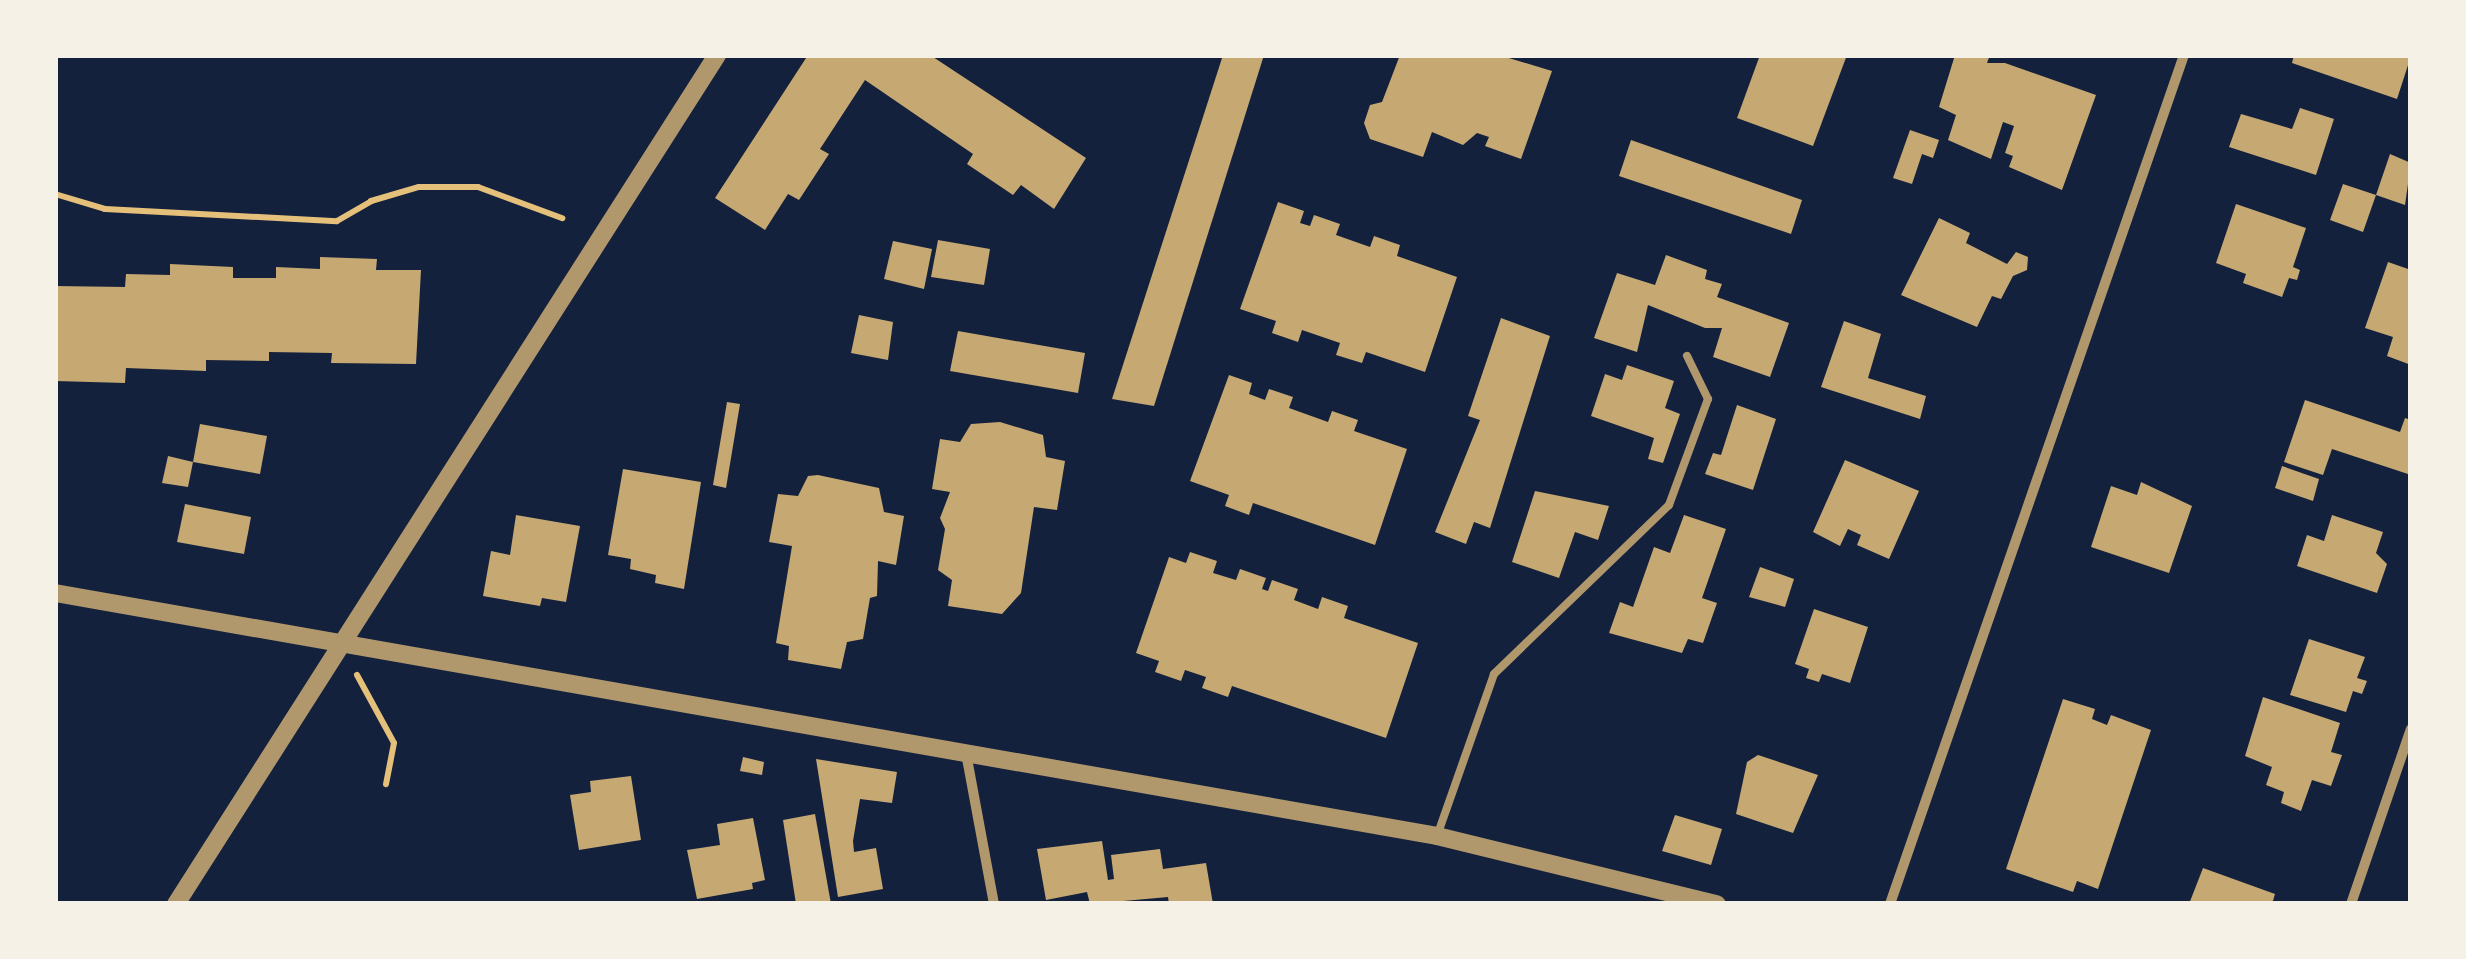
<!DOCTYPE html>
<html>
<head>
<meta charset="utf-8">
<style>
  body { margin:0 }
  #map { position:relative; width:2466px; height:959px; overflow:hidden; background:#14213d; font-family:"Golos Text",sans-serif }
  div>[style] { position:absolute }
  .building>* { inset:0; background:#c6a872 }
  .path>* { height:6px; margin:-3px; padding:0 3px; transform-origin:3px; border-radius:3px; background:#e5c07b }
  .service>* { height:8px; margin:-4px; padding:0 4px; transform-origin:4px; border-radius:4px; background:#b1986c }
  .minor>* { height:10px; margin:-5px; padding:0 5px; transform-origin:5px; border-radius:5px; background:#b1986c }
  .tertiary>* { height:18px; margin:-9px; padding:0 9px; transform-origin:9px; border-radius:9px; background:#b1986c }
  span { translate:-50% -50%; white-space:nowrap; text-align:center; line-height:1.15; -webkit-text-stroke:9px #f6f1e7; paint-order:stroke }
  .frame { position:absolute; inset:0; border:58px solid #f6f1e7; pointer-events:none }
</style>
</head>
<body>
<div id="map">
  <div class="building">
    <i style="clip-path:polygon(808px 55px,930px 55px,1086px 158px,1054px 209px,1021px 185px,1013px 195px,967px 164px,973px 154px,865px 80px,820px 149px,829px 154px,799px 200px,788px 194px,765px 230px,715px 198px)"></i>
    <i style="clip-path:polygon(1223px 55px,1264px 55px,1154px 406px,1112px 399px)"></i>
    <i style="clip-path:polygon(1400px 55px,1499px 55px,1552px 71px,1521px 159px,1485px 146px,1489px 137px,1477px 133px,1463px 145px,1432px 132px,1423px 157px,1370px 139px,1364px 123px,1370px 105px,1382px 102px)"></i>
    <i style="clip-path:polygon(1760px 55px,1847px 55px,1813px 146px,1737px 118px)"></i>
    <i style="clip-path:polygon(1955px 55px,1990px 55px,1987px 63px,2005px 63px,2096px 95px,2062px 190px,2009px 167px,2013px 156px,2005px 153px,2014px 126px,2003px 122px,1991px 159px,1948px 140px,1956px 115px,1939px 107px)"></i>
    <i style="clip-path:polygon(2294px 55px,2411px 55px,2411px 56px,2397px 99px,2292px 63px)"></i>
    <i style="clip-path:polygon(2300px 108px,2334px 119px,2316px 175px,2229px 147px,2241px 114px,2292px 129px)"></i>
    <i style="clip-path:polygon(1910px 130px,1939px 140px,1933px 158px,1922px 154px,1912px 184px,1893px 178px)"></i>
    <i style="clip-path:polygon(1631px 140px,1802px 200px,1791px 234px,1619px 176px)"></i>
    <i style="clip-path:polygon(2390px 154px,2411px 163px,2405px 205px,2376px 195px,2363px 232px,2330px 220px,2343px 184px,2376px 195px)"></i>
    <i style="clip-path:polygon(1278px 202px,1304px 211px,1300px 223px,1310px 226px,1314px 215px,1340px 224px,1336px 235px,1370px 247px,1374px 236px,1400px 245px,1397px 256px,1457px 277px,1425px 372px,1366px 352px,1362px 363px,1336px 355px,1340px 343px,1302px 330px,1298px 342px,1272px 333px,1276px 321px,1240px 309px)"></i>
    <i style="clip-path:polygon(2236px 204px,2306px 228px,2293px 267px,2300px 270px,2297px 280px,2289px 278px,2282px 297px,2243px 283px,2246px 274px,2216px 263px)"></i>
    <i style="clip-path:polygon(1939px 218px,1970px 233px,1966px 243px,2007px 264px,2016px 252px,2028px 257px,2027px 270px,2013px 276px,2001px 299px,1992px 296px,1977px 327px,1901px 295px)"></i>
    <i style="clip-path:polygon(938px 240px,990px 249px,984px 285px,931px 277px)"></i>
    <i style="clip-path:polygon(893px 241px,932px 249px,924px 289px,884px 279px)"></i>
    <i style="clip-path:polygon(1666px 255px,1707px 270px,1705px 279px,1722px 284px,1717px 297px,1789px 323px,1770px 377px,1713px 357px,1722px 328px,1705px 328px,1648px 305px,1637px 352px,1594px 338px,1617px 273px,1655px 285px)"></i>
    <i style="clip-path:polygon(320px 257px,377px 259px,376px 270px,421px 270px,416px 364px,331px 363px,332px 353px,269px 352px,269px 361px,206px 360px,206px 371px,126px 368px,125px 383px,55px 381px,55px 286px,125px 287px,126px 274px,170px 275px,170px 264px,233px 267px,233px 278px,276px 278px,276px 267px,320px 269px)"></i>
    <i style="clip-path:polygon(2388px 262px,2411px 270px,2411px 365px,2387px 356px,2393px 337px,2365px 328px)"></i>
    <i style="clip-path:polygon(859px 315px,893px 322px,888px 360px,851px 353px)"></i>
    <i style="clip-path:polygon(1501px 318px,1550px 336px,1490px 528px,1474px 522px,1466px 544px,1435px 532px,1480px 420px,1468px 416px)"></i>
    <i style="clip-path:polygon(1844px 321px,1881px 334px,1868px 378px,1926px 396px,1920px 419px,1821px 387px)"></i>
    <i style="clip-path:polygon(958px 331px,1085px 353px,1078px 393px,950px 371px)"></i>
    <i style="clip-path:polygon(1627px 365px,1674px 381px,1665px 408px,1680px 414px,1663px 463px,1648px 459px,1654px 438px,1591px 416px,1605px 374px,1622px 380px)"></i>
    <i style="clip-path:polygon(1229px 375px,1252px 383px,1249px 394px,1265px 400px,1269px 389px,1293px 397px,1289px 408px,1328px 422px,1332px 411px,1358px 420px,1354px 431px,1407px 449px,1375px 545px,1253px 503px,1249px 515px,1225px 506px,1229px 495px,1190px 481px)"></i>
    <i style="clip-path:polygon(2305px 400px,2400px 432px,2405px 418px,2411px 420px,2411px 475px,2332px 449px,2323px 475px,2284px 462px)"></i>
    <i style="clip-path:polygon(727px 402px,740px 404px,726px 488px,713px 485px)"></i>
    <i style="clip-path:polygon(1737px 405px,1776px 419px,1753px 490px,1705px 474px,1713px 453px,1721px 455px)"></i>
    <i style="clip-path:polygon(1000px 422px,1043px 435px,1046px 457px,1065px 461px,1057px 510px,1034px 507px,1021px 593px,1002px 614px,948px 606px,952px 580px,938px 570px,945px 529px,940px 518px,950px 492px,932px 489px,940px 439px,960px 442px,971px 424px)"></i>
    <i style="clip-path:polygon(200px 424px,267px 436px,260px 474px,193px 462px)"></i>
    <i style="clip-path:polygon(168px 456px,193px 462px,188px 487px,162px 483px)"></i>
    <i style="clip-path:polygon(1845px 460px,1919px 491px,1889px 559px,1857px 545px,1861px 535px,1848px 529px,1840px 546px,1813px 532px)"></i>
    <i style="clip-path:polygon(2282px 466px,2319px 479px,2313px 501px,2275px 488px)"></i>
    <i style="clip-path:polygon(623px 469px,701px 482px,684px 589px,655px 583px,656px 575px,630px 569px,631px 559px,608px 555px)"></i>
    <i style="clip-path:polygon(818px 475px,879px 488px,884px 512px,904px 516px,896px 565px,878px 561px,877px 596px,870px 598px,863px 639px,847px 642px,841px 669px,788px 660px,789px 646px,776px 643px,792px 546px,769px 542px,778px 494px,798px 496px,808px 476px)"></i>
    <i style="clip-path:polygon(2141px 482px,2192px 506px,2169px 573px,2091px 547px,2111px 486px,2137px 495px)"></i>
    <i style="clip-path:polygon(1535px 491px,1609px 506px,1598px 540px,1575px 532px,1559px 578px,1512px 562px)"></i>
    <i style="clip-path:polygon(185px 504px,251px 517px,244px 554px,177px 542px)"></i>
    <i style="clip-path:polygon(516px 515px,580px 526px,566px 602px,542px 598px,540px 606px,483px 596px,491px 551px,510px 555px)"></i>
    <i style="clip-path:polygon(1684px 515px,1726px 529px,1702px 598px,1717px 603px,1703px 643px,1688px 639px,1682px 653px,1609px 633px,1620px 602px,1633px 607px,1654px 547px,1670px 553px)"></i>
    <i style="clip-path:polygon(2332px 515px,2383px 532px,2376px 553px,2387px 564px,2377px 593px,2297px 566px,2307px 535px,2324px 541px)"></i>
    <i style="clip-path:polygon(1190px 552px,1217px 561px,1213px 573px,1236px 580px,1240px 569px,1266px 578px,1262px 589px,1268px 591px,1272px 580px,1298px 589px,1294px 600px,1318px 609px,1322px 597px,1348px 606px,1344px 618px,1418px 643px,1386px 738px,1232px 686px,1228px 697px,1202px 688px,1206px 677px,1185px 670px,1181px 681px,1155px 672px,1159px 661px,1136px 653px,1169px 557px,1186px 563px)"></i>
    <i style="clip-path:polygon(1760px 567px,1794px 579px,1785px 607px,1749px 597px)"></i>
    <i style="clip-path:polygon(1814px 609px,1868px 627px,1850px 683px,1822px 674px,1819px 682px,1806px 678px,1809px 669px,1795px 664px)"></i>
    <i style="clip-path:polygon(2309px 639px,2365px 657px,2357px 678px,2367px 681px,2362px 694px,2353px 691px,2346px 712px,2290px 695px)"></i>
    <i style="clip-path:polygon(2263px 697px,2340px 723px,2331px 752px,2342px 755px,2331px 786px,2312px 780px,2301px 811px,2281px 803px,2284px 792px,2266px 785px,2272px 767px,2245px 756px)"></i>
    <i style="clip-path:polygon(2063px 699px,2095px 709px,2092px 719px,2107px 725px,2111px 715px,2151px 730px,2098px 889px,2077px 881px,2073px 892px,2006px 869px)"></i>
    <i style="clip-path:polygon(1758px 755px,1818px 775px,1793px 833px,1736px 814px,1747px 762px)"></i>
    <i style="clip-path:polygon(743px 757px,764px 762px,762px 775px,740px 771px)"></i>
    <i style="clip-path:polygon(816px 759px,897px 772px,892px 803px,860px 799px,853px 841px,854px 852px,876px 848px,883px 889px,838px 897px)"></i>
    <i style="clip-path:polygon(631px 776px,641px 840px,579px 850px,570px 795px,591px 792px,590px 781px)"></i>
    <i style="clip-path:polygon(815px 814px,831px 904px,796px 904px,783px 820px)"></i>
    <i style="clip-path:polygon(1675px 815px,1722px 829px,1711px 865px,1662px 851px)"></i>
    <i style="clip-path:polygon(753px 818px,765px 880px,752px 883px,753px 889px,697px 899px,687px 850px,720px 845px,717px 824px)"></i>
    <i style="clip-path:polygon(1102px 841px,1108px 880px,1114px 879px,1111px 855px,1160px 849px,1163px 869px,1206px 863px,1213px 904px,1169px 904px,1168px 897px,1090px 904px,1087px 892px,1046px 900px,1037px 849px)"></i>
    <i style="clip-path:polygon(2203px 868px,2275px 894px,2272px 904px,2189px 904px)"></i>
  </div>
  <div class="path">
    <i style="left:55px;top:194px;width:52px;rotate:16.7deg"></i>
    <i style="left:105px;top:209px;width:232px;rotate:3deg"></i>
    <i style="left:337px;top:221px;width:39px;rotate:-30deg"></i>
    <i style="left:371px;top:201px;width:50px;rotate:-16.3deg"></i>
    <i style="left:419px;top:187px;width:59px"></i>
    <i style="left:478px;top:187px;width:90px;rotate:20.3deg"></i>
    <i style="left:357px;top:675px;width:77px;rotate:61.4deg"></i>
    <i style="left:394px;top:743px;width:42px;rotate:101deg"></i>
  </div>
  <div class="service">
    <i style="left:1437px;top:836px;width:172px;rotate:-70.6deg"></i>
    <i style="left:1494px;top:674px;width:243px;rotate:-44deg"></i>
    <i style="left:1669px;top:505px;width:113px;rotate:-69.8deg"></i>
    <i style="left:1708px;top:399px;width:48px;rotate:-116deg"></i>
  </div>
  <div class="minor">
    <i style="left:966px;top:753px;width:154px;rotate:79.5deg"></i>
    <i style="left:1890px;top:904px;width:898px;rotate:-70.9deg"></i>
    <i style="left:2351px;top:904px;width:185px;rotate:-71.1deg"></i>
  </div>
  <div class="tertiary">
    <i style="left:55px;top:593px;width:1403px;rotate:9.97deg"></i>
    <i style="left:1437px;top:836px;width:288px;rotate:13.7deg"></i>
    <i style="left:176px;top:904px;width:1007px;rotate:-57.49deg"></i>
  </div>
  <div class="frame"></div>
</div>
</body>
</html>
